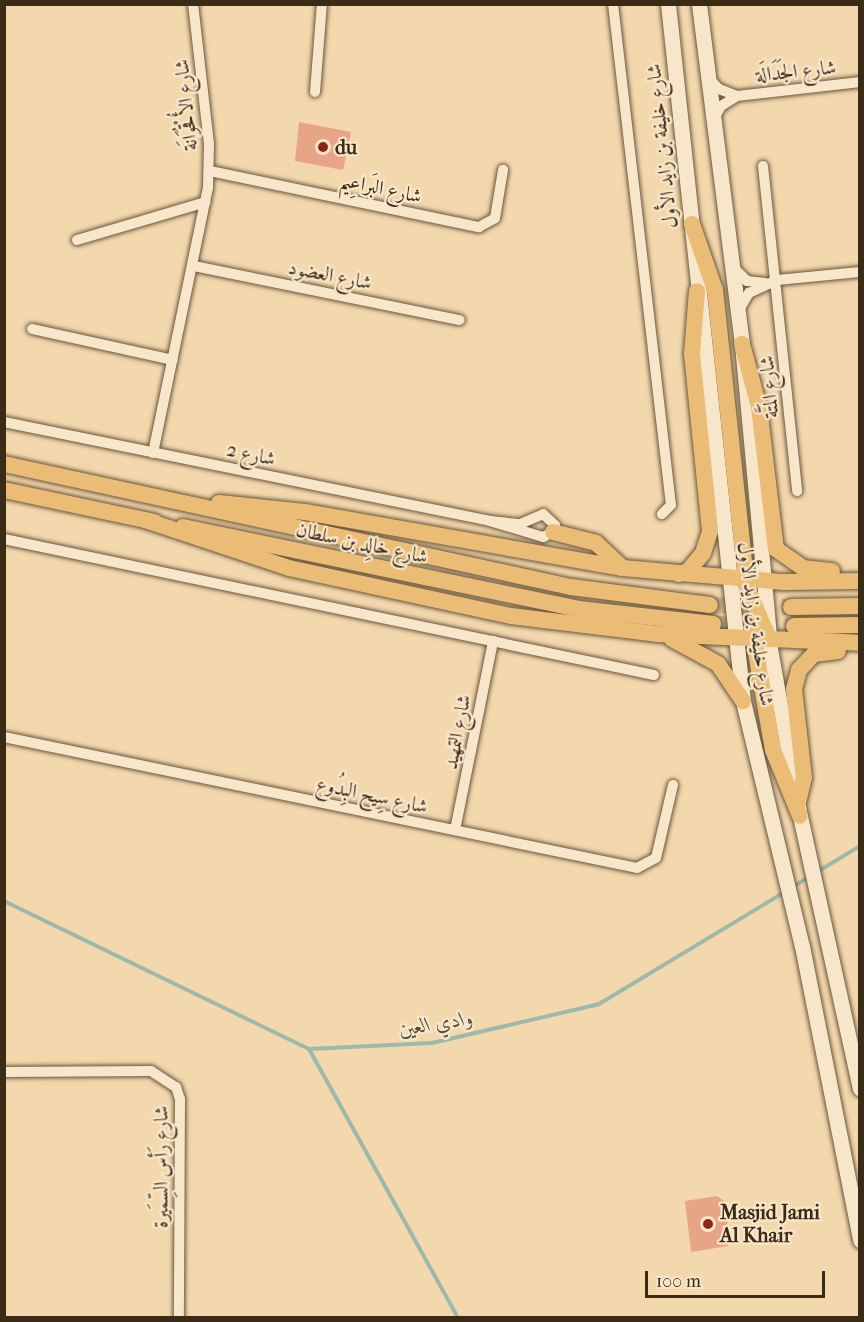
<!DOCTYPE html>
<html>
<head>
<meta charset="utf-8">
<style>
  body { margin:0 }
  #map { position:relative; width:864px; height:1322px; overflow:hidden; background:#f4d8ad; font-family:"IM FELL French Canon",Amiri,serif }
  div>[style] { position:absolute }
  .stream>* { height:4px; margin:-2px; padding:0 2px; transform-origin:2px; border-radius:2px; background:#9cb9ac }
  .building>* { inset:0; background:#e7a585 }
  .primary-tunnel>* { height:16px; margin-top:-8px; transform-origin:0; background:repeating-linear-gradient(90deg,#cfb58f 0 16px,transparent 0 24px) }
  .roads { filter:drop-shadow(0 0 2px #68563c) drop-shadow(0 0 2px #68563c) }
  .minor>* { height:10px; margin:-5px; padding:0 5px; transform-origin:5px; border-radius:5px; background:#f8e6ca }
  .secondary>* { height:15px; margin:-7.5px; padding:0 7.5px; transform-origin:7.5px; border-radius:7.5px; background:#f8e6ca }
  .primary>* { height:16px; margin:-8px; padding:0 8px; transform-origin:8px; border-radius:8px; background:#eabc76 }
  .dots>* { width:16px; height:16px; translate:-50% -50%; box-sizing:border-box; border:3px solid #f8e6ca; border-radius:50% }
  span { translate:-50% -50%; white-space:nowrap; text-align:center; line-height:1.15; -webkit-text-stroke:4.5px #f8e6ca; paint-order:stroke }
  .street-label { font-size:20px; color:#3a2b16 }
  .poi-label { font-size:20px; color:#3a2b16; font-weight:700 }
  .left { translate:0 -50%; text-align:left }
  .water-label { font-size:21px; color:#524e3c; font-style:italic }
  .frame { position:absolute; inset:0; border:6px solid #3a2b16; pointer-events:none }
  .scale { position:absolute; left:645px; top:1271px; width:180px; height:27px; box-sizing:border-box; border:3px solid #3a2b16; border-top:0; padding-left:8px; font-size:18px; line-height:21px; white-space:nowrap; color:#3a2b16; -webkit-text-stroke:4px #f8e6ca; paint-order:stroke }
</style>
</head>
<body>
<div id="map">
  <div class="stream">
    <i style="left:817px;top:872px;width:50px;rotate:-31.2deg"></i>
    <i style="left:791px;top:888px;width:22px;rotate:-32deg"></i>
    <i style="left:4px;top:901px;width:339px;rotate:25.9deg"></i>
    <i style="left:309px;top:1049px;width:123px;rotate:-2.8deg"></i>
    <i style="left:432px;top:1043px;width:171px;rotate:-13.1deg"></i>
    <i style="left:599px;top:1004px;width:217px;rotate:-31.1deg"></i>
    <i style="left:309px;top:1049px;width:308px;rotate:61deg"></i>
  </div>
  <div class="building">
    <i style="clip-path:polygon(299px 122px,351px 132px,343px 170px,295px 161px)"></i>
    <i style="clip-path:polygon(717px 1196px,727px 1203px,728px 1246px,691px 1252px,685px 1201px)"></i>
  </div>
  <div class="primary-tunnel">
    <i style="left:710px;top:605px;width:81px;rotate:1.4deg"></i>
    <i style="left:713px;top:624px;width:81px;rotate:1.4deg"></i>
  </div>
  <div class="roads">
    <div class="minor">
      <i style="left:613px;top:4px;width:504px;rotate:83.4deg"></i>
      <i style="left:671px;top:505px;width:13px;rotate:135deg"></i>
      <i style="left:708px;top:78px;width:16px;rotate:45deg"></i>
      <i style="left:719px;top:89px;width:19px;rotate:21deg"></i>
      <i style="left:737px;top:96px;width:124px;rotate:-6.5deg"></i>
      <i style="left:315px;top:92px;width:88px;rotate:-85.5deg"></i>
      <i style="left:713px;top:120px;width:16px;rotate:-60deg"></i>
      <i style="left:721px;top:106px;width:19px;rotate:-32deg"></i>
      <i style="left:763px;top:166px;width:327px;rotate:84deg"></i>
      <i style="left:210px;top:171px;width:275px;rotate:11.8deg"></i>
      <i style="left:479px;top:227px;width:18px;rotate:-29deg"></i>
      <i style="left:495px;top:218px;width:49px;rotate:-80.5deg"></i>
      <i style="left:77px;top:240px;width:134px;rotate:-16.4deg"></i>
      <i style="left:194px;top:266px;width:271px;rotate:11.5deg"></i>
      <i style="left:733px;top:267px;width:20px;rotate:45deg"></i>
      <i style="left:747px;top:281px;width:18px;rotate:6deg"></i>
      <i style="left:739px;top:310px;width:20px;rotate:-60deg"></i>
      <i style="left:749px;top:293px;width:31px;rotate:-25deg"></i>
      <i style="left:777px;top:280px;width:83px;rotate:-5.5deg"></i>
      <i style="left:32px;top:329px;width:144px;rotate:12.4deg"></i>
      <i style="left:4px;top:422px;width:496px;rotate:11.5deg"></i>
      <i style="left:490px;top:521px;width:30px;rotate:6deg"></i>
      <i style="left:520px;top:524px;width:25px;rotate:-23deg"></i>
      <i style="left:543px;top:514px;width:16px;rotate:43deg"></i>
      <i style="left:555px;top:525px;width:7px;rotate:106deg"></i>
      <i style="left:553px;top:532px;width:11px;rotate:153deg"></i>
      <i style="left:543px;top:537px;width:55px;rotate:-163.2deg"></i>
      <i style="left:153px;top:453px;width:271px;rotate:-78.3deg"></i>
      <i style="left:208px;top:188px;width:44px;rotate:-88.7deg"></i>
      <i style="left:209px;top:144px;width:141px;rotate:-96.5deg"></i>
      <i style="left:4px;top:539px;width:664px;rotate:11.82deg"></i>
      <i style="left:4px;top:737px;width:646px;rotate:11.69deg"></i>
      <i style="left:637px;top:868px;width:21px;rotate:-28deg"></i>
      <i style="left:656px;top:858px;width:75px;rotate:-76.9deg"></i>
      <i style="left:455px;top:830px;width:193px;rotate:-78.6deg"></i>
      <i style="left:4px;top:1072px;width:147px;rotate:-0.4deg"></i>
      <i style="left:151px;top:1071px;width:30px;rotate:33deg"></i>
      <i style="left:176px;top:1087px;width:13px;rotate:72deg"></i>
      <i style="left:180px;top:1099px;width:219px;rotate:90.3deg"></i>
    </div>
    <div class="secondary">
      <i style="left:668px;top:4px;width:701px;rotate:83.86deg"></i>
      <i style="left:743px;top:701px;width:252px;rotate:76.5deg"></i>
      <i style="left:802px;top:946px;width:300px;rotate:78.8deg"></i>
      <i style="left:699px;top:4px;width:343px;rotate:82.8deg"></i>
      <i style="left:742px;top:344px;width:311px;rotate:84.7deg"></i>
      <i style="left:771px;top:654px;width:165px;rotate:79.9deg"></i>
      <i style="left:800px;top:816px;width:279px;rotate:77.6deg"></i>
    </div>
    <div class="primary">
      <i style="left:692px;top:224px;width:70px;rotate:70.8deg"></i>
      <i style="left:715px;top:290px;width:300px;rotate:83.9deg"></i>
      <i style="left:747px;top:588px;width:55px;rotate:66.3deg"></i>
      <i style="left:742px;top:344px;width:65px;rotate:74.9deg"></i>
      <i style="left:759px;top:407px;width:143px;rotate:83.2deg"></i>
      <i style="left:776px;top:549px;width:33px;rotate:35deg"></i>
      <i style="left:803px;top:568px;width:29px;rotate:6deg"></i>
      <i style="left:4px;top:464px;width:580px;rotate:12.24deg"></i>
      <i style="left:571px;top:587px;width:140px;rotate:7.4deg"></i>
      <i style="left:4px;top:490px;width:154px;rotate:12deg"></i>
      <i style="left:219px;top:503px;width:86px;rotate:6deg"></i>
      <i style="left:305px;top:512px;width:323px;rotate:10deg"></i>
      <i style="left:623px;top:568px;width:162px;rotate:5deg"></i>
      <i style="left:784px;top:582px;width:76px;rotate:-0.8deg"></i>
      <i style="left:145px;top:520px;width:152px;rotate:18.4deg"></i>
      <i style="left:289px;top:568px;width:227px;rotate:12.2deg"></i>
      <i style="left:511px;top:616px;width:147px;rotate:7deg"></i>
      <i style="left:657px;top:634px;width:203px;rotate:2.5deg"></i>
      <i style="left:183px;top:527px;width:404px;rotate:11.7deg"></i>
      <i style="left:579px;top:609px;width:135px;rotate:6.4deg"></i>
      <i style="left:553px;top:532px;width:44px;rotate:14.3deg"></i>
      <i style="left:596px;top:543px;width:37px;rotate:43deg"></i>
      <i style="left:679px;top:574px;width:9px;rotate:-18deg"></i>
      <i style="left:688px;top:571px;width:23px;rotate:-50deg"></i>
      <i style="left:703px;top:553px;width:23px;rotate:-72deg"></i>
      <i style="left:710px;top:531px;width:178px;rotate:-95.8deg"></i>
      <i style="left:692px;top:354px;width:63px;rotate:-85.5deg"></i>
      <i style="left:791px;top:607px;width:69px;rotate:-0.8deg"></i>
      <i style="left:794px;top:626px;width:66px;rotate:-0.9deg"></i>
      <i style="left:752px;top:630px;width:122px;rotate:80.1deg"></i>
      <i style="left:773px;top:750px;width:71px;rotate:67.8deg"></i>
      <i style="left:672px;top:639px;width:52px;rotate:28.5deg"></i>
      <i style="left:718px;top:664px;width:45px;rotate:56deg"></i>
      <i style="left:798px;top:803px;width:26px;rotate:-77deg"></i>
      <i style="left:804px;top:778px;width:90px;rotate:-96.4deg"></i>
      <i style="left:794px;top:689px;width:20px;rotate:-75deg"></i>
      <i style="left:799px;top:670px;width:22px;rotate:-47deg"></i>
      <i style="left:814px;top:654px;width:24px;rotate:-7deg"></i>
    </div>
  </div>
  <div class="dots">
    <i style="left:323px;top:147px;background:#8f2418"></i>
    <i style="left:708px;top:1224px;background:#8f2418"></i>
  </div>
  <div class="street-label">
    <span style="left:796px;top:71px;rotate:-6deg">شارع الجَدَالَة</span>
    <span style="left:186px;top:105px;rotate:-96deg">شارع الأُقْحُوَانَة</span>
    <span style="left:662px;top:146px;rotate:-96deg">شارع خليفة بن زايد الأول</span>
    <span style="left:381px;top:188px;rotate:12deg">شارع البَراعِيم</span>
    <span style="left:330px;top:275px;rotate:11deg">شارع العضود</span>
    <span style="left:769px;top:387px;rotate:-95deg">شارع المَتَّة</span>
    <span style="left:251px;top:454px;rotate:12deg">شارع 2</span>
    <span style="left:362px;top:543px;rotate:12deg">شارع خالِد بن سلطان</span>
    <span style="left:756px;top:624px;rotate:82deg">شارع خليفة بن زايد الأول</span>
    <span style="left:457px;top:732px;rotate:-79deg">شارع التمهيد</span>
    <span style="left:372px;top:795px;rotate:12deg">شارع سِيح البِدُوع</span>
    <span style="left:161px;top:1167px;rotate:-90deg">شارع رَأس السِّمَيرة</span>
  </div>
  <div class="poi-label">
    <span class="left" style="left:335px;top:147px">du</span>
    <span class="left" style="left:720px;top:1224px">Masjid Jami<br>Al Khair</span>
  </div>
  <div class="water-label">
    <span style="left:436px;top:1023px;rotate:-9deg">وادي العين</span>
  </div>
  <div class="frame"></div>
  <div class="scale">100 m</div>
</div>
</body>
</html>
